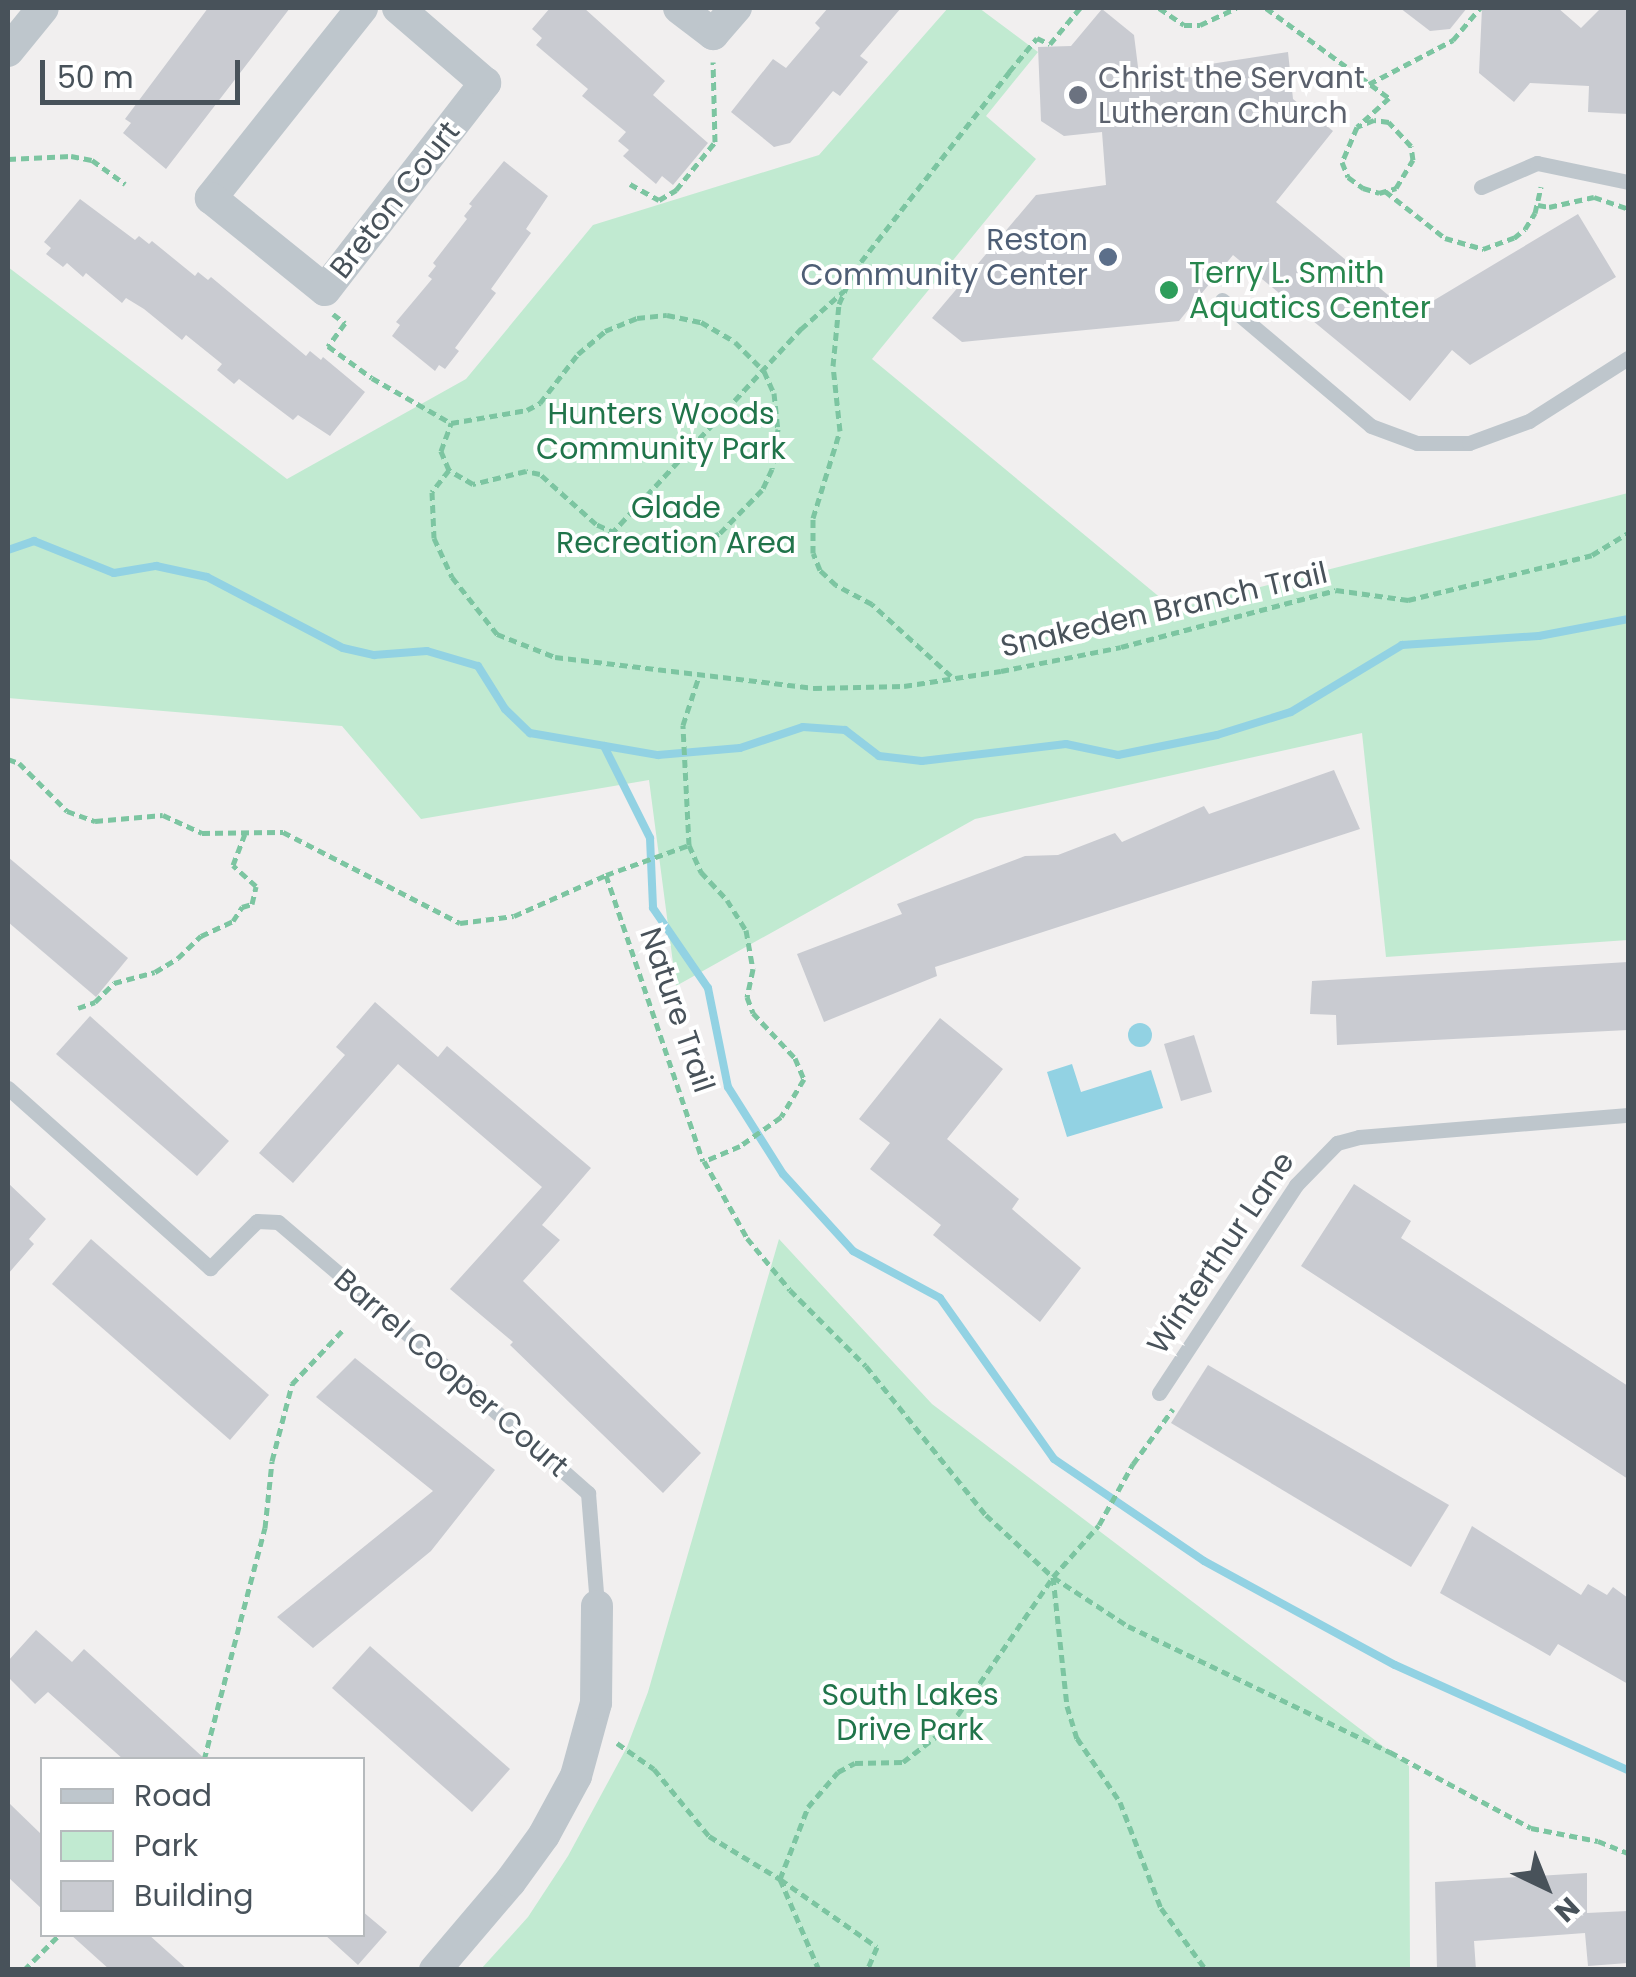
<!DOCTYPE html>
<html>
<head>
<meta charset="utf-8">
<style>
  body { margin:0 }
  #map { position:relative; width:1636px; height:1977px; overflow:hidden; background:#f1efef; font-family:Poppins,sans-serif }
  div>[style] { position:absolute }
  .green>* { inset:0; background:#c1ead1 }
  .water>* { inset:0; background:#92d2e3 }
  .round { border-radius:50% }
  .stream>* { height:8px; margin:-4px; padding:0 4px; transform-origin:4px; border-radius:4px; background:#92d2e3 }
  .building>* { inset:0; background:#c9cbd1 }
  .path>* { height:5px; margin-top:-2.5px; transform-origin:0; background:repeating-linear-gradient(90deg,#7cc5a1 0 8px,transparent 0 13px) }
  .lane>* { height:15px; margin:-7.5px; padding:0 7.5px; transform-origin:7.5px; border-radius:7.5px; background:#bec6cc }
  .street>* { height:32px; margin:-16px; padding:0 16px; transform-origin:16px; border-radius:16px; background:#bec6cc }
  .dots>* { width:28px; height:28px; translate:-50% -50%; box-sizing:border-box; border:5px solid #fff; border-radius:50% }
  span { translate:-50% -50%; white-space:nowrap; text-align:center; line-height:1.15; -webkit-text-stroke:8px #fff; paint-order:stroke }
  .worship-label { font-size:30px; color:#5b616d }
  .left { translate:0 -50%; text-align:left }
  .street-label { font-size:30px; color:#48525a }
  .service-label { font-size:30px; color:#4e5e75 }
  .right { translate:-100% -50%; text-align:right }
  .leisure-label { font-size:30px; color:#27864d }
  .park-label { font-size:30px; color:#20744a }
  .frame { position:absolute; inset:0; border:10px solid #48525a; pointer-events:none }
  .legend { position:absolute; left:40px; top:1757px; width:325px; height:180px; box-sizing:border-box; background:#fff; border:2px solid #b6babd; margin:0; padding:12px 18px; list-style:none; font-size:30px; color:#48525a }
  .legend li { display:flex; align-items:center; gap:20px; height:50px }
  .legend b { width:50px; border:2px solid #b6babd }
  .north { position:absolute; left:1496px; top:1837px; width:100px; height:100px; -webkit-text-stroke:8px #fff; paint-order:stroke; rotate:137deg; font-size:28px; font-weight:700; line-height:40px; text-align:center; color:#48525a }
  .north::after { content:''; display:block; margin:auto; width:35px; height:45px; background:#48525a; clip-path:polygon(50% 0,100% 100%,50% 72%,0 100%) }
  .scale { position:absolute; left:40px; top:60px; width:200px; height:45px; box-sizing:border-box; border:5px solid #48525a; border-top:0; padding-left:12px; font-size:30px; line-height:35px; white-space:nowrap; color:#48525a; -webkit-text-stroke:8px #fff; paint-order:stroke }
</style>
</head>
<body>
<div id="map">
  <div class="green">
    <i style="clip-path:polygon(948px 8px,979px 8px,1038px 52px,986px 116px,1036px 159px,872px 359px,1174px 609px,1628px 493px,1628px 940px,1386px 957px,1362px 733px,975px 819px,676px 986px,649px 780px,421px 819px,342px 726px,8px 698px,8px 267px,287px 479px,466px 379px,593px 225px,819px 155px)"></i>
    <i style="clip-path:polygon(779px 1239px,932px 1404px,1409px 1766px,1410px 1969px,481px 1969px,528px 1917px,568px 1856px,627px 1747px,648px 1692px)"></i>
  </div>
  <div class="water">
    <i class="round" style="left:1128px;top:1023px;width:24px;height:24px"></i>
    <i style="clip-path:polygon(1072px 1064px,1081px 1092px,1151px 1070px,1163px 1108px,1067px 1137px,1047px 1072px)"></i>
  </div>
  <div class="stream">
    <i style="left:8px;top:550px;width:28px;rotate:-19deg"></i>
    <i style="left:34px;top:541px;width:86px;rotate:21.8deg"></i>
    <i style="left:114px;top:573px;width:43px;rotate:-9.5deg"></i>
    <i style="left:156px;top:566px;width:52px;rotate:12.2deg"></i>
    <i style="left:207px;top:577px;width:153px;rotate:27.6deg"></i>
    <i style="left:343px;top:648px;width:32px;rotate:13deg"></i>
    <i style="left:374px;top:655px;width:53px;rotate:-4.3deg"></i>
    <i style="left:427px;top:651px;width:53px;rotate:16.4deg"></i>
    <i style="left:478px;top:666px;width:51px;rotate:57.9deg"></i>
    <i style="left:505px;top:709px;width:35px;rotate:44deg"></i>
    <i style="left:530px;top:733px;width:130px;rotate:9.8deg"></i>
    <i style="left:658px;top:755px;width:82px;rotate:-4.9deg"></i>
    <i style="left:740px;top:748px;width:66px;rotate:-18.4deg"></i>
    <i style="left:803px;top:727px;width:42px;rotate:4.1deg"></i>
    <i style="left:845px;top:730px;width:43px;rotate:37.4deg"></i>
    <i style="left:879px;top:756px;width:43px;rotate:6.6deg"></i>
    <i style="left:922px;top:761px;width:145px;rotate:-6.7deg"></i>
    <i style="left:1066px;top:744px;width:53px;rotate:11.9deg"></i>
    <i style="left:1118px;top:755px;width:101px;rotate:-11.4deg"></i>
    <i style="left:1217px;top:735px;width:77px;rotate:-17.3deg"></i>
    <i style="left:1291px;top:712px;width:130px;rotate:-31.1deg"></i>
    <i style="left:1402px;top:645px;width:137px;rotate:-3.8deg"></i>
    <i style="left:1539px;top:636px;width:91px;rotate:-10.8deg"></i>
    <i style="left:604px;top:746px;width:103px;rotate:63.4deg"></i>
    <i style="left:650px;top:838px;width:70px;rotate:87.5deg"></i>
    <i style="left:653px;top:908px;width:97px;rotate:55.5deg"></i>
    <i style="left:708px;top:988px;width:101px;rotate:78.6deg"></i>
    <i style="left:728px;top:1087px;width:103px;rotate:57.7deg"></i>
    <i style="left:783px;top:1174px;width:104px;rotate:47.7deg"></i>
    <i style="left:853px;top:1251px;width:99px;rotate:28.4deg"></i>
    <i style="left:940px;top:1298px;width:197px;rotate:54.7deg"></i>
    <i style="left:1054px;top:1459px;width:181px;rotate:34.2deg"></i>
    <i style="left:1204px;top:1561px;width:217px;rotate:28.6deg"></i>
    <i style="left:1395px;top:1665px;width:256px;rotate:24.3deg"></i>
  </div>
  <div class="building">
    <i style="clip-path:polygon(208px 8px,290px 8px,166px 169px,123px 133px,131px 123px,125px 119px)"></i>
    <i style="clip-path:polygon(550px 8px,584px 8px,665px 81px,653px 95px,708px 143px,673px 185px,662px 176px,656px 184px,623px 156px,629px 150px,618px 141px,626px 132px,582px 96px,588px 89px,536px 45px,542px 38px,532px 29px)"></i>
    <i style="clip-path:polygon(828px 8px,901px 8px,860px 56px,868px 62px,840px 96px,833px 91px,790px 143px,774px 147px,731px 112px,773px 59px,786px 68px,820px 28px,815px 23px)"></i>
    <i style="clip-path:polygon(1400px 8px,1467px 8px,1450px 29px,1430px 31px)"></i>
    <i style="clip-path:polygon(1482px 8px,1558px 8px,1581px 28px,1600px 9px,1628px 10px,1628px 114px,1588px 112px,1589px 86px,1530px 83px,1514px 102px,1479px 73px)"></i>
    <i style="clip-path:polygon(1102px 9px,1134px 35px,1139px 75px,1288px 52px,1293px 99px,1333px 131px,1276px 202px,1411px 314px,1578px 214px,1616px 277px,1470px 365px,1452px 350px,1410px 401px,1233px 255px,1179px 321px,962px 342px,932px 318px,1036px 195px,1106px 185px,1102px 132px,1064px 136px,1041px 121px,1038px 47px,1071px 46px)"></i>
    <i style="clip-path:polygon(504px 161px,548px 196px,526px 229px,531px 233px,491px 289px,496px 293px,455px 348px,459px 351px,445px 369px,439px 365px,435px 371px,392px 336px,400px 325px,396px 322px,432px 279px,428px 276px,436px 266px,433px 263px,467px 219px,464px 216px,472px 206px,469px 204px)"></i>
    <i style="clip-path:polygon(80px 199px,135px 240px,139px 236px,149px 244px,152px 241px,195px 276px,198px 272px,208px 280px,211px 277px,306px 356px,310px 351px,321px 360px,323px 357px,365px 392px,330px 436px,298px 415px,293px 420px,239px 379px,234px 384px,217px 370px,222px 364px,186px 335px,182px 340px,144px 309px,126px 298px,122px 303px,86px 273px,83px 277px,67px 263px,63px 267px,46px 254px,51px 248px,44px 242px)"></i>
    <i style="clip-path:polygon(1334px 770px,1360px 829px,935px 967px,937px 976px,824px 1022px,797px 954px,902px 914px,897px 904px,1025px 856px,1058px 855px,1115px 833px,1122px 842px,1204px 806px,1209px 814px)"></i>
    <i style="clip-path:polygon(8px 857px,128px 958px,96px 997px,8px 922px)"></i>
    <i style="clip-path:polygon(1628px 962px,1628px 1030px,1337px 1045px,1336px 1015px,1310px 1014px,1312px 981px)"></i>
    <i style="clip-path:polygon(375px 1002px,438px 1057px,447px 1046px,591px 1168px,542px 1225px,560px 1240px,523px 1281px,701px 1453px,663px 1493px,510px 1345px,513px 1342px,450px 1289px,542px 1187px,398px 1064px,293px 1183px,259px 1153px,345px 1055px,336px 1047px)"></i>
    <i style="clip-path:polygon(90px 1016px,229px 1141px,197px 1176px,56px 1054px)"></i>
    <i style="clip-path:polygon(940px 1018px,1003px 1069px,947px 1139px,1019px 1199px,1012px 1209px,1081px 1268px,1040px 1322px,933px 1235px,941px 1225px,870px 1169px,890px 1143px,859px 1119px)"></i>
    <i style="clip-path:polygon(1194px 1035px,1212px 1092px,1181px 1101px,1164px 1044px)"></i>
    <i style="clip-path:polygon(8px 1183px,46px 1219px,29px 1239px,34px 1244px,8px 1274px)"></i>
    <i style="clip-path:polygon(1354px 1184px,1411px 1221px,1401px 1238px,1628px 1386px,1628px 1479px,1301px 1266px)"></i>
    <i style="clip-path:polygon(91px 1239px,269px 1395px,230px 1440px,52px 1284px)"></i>
    <i style="clip-path:polygon(355px 1358px,495px 1470px,431px 1551px,313px 1648px,277px 1617px,433px 1491px,316px 1397px)"></i>
    <i style="clip-path:polygon(1208px 1365px,1449px 1505px,1411px 1567px,1171px 1423px)"></i>
    <i style="clip-path:polygon(1472px 1526px,1581px 1595px,1588px 1584px,1607px 1595px,1613px 1587px,1628px 1598px,1628px 1684px,1558px 1644px,1550px 1656px,1440px 1593px)"></i>
    <i style="clip-path:polygon(36px 1630px,72px 1662px,84px 1649px,206px 1760px,124px 1760px,48px 1692px,35px 1704px,8px 1677px,8px 1661px)"></i>
    <i style="clip-path:polygon(370px 1646px,510px 1769px,472px 1812px,332px 1688px)"></i>
    <i style="clip-path:polygon(8px 1802px,42px 1835px,42px 1909px,8px 1877px)"></i>
    <i style="clip-path:polygon(1587px 1873px,1587px 1913px,1628px 1911px,1628px 1963px,1588px 1966px,1585px 1933px,1474px 1941px,1476px 1970px,1437px 1970px,1435px 1882px)"></i>
    <i style="clip-path:polygon(362px 1911px,387px 1932px,358px 1965px,324px 1934px,362px 1934px)"></i>
    <i style="clip-path:polygon(70px 1934px,148px 1934px,188px 1970px,110px 1970px)"></i>
  </div>
  <div class="path">
    <i style="left:1159px;top:8px;width:30px;rotate:34deg"></i>
    <i style="left:1184px;top:25px;width:16px"></i>
    <i style="left:1200px;top:25px;width:40px;rotate:-25deg"></i>
    <i style="left:1266px;top:8px;width:152px;rotate:36.2deg"></i>
    <i style="left:1389px;top:98px;width:43px;rotate:137.8deg"></i>
    <i style="left:1357px;top:127px;width:38px;rotate:113deg"></i>
    <i style="left:1342px;top:162px;width:16px;rotate:68deg"></i>
    <i style="left:1348px;top:177px;width:19px;rotate:36deg"></i>
    <i style="left:1363px;top:188px;width:17px;rotate:17deg"></i>
    <i style="left:1379px;top:193px;width:18px;rotate:-16deg"></i>
    <i style="left:1396px;top:188px;width:33px;rotate:-59deg"></i>
    <i style="left:1413px;top:160px;width:14px;rotate:-98deg"></i>
    <i style="left:1411px;top:146px;width:33px;rotate:-133deg"></i>
    <i style="left:1389px;top:122px;width:15px;rotate:-172deg"></i>
    <i style="left:1374px;top:120px;width:18px;rotate:158deg"></i>
    <i style="left:1369px;top:84px;width:95px;rotate:-27.6deg"></i>
    <i style="left:1453px;top:40px;width:42px;rotate:-49.8deg"></i>
    <i style="left:8px;top:159px;width:63px;rotate:-2.7deg"></i>
    <i style="left:71px;top:156px;width:21px;rotate:11deg"></i>
    <i style="left:92px;top:160px;width:41px;rotate:36deg"></i>
    <i style="left:630px;top:184px;width:33px;rotate:29deg"></i>
    <i style="left:659px;top:200px;width:20px;rotate:-30deg"></i>
    <i style="left:676px;top:190px;width:62px;rotate:-50.9deg"></i>
    <i style="left:715px;top:142px;width:80px;rotate:-91.4deg"></i>
    <i style="left:1385px;top:191px;width:76px;rotate:38.1deg"></i>
    <i style="left:1445px;top:238px;width:40px;rotate:16deg"></i>
    <i style="left:1483px;top:249px;width:33px;rotate:-20deg"></i>
    <i style="left:1514px;top:238px;width:14px;rotate:-39deg"></i>
    <i style="left:1525px;top:229px;width:19px;rotate:-58deg"></i>
    <i style="left:1535px;top:213px;width:27px;rotate:-77deg"></i>
    <i style="left:1538px;top:205px;width:11px;rotate:10deg"></i>
    <i style="left:1549px;top:207px;width:46px;rotate:-12.5deg"></i>
    <i style="left:1594px;top:197px;width:36px;rotate:19deg"></i>
    <i style="left:333px;top:314px;width:15px;rotate:37deg"></i>
    <i style="left:345px;top:323px;width:29px;rotate:126deg"></i>
    <i style="left:328px;top:346px;width:54px;rotate:36deg"></i>
    <i style="left:372px;top:378px;width:91px;rotate:29.7deg"></i>
    <i style="left:667px;top:315px;width:35px;rotate:12deg"></i>
    <i style="left:701px;top:322px;width:39px;rotate:30deg"></i>
    <i style="left:735px;top:342px;width:41px;rotate:45deg"></i>
    <i style="left:764px;top:371px;width:24px;rotate:66deg"></i>
    <i style="left:774px;top:393px;width:36px;rotate:84deg"></i>
    <i style="left:778px;top:429px;width:40px;rotate:98.5deg"></i>
    <i style="left:772px;top:469px;width:23px;rotate:115deg"></i>
    <i style="left:762px;top:490px;width:62px;rotate:134.3deg"></i>
    <i style="left:719px;top:534px;width:34px;rotate:163deg"></i>
    <i style="left:687px;top:544px;width:47px;rotate:180deg"></i>
    <i style="left:640px;top:544px;width:48px;rotate:-155.6deg"></i>
    <i style="left:596px;top:524px;width:75px;rotate:-138.2deg"></i>
    <i style="left:540px;top:474px;width:14px;rotate:-168deg"></i>
    <i style="left:526px;top:471px;width:55px;rotate:166.2deg"></i>
    <i style="left:473px;top:484px;width:28px;rotate:-150deg"></i>
    <i style="left:449px;top:470px;width:21px;rotate:-113deg"></i>
    <i style="left:441px;top:451px;width:30px;rotate:-70deg"></i>
    <i style="left:451px;top:423px;width:77px;rotate:-9.7deg"></i>
    <i style="left:527px;top:410px;width:15px;rotate:-28deg"></i>
    <i style="left:540px;top:403px;width:62px;rotate:-52.2deg"></i>
    <i style="left:578px;top:354px;width:35px;rotate:-40deg"></i>
    <i style="left:605px;top:331px;width:35px;rotate:-22deg"></i>
    <i style="left:637px;top:318px;width:30px;rotate:-6deg"></i>
    <i style="left:449px;top:470px;width:28px;rotate:128deg"></i>
    <i style="left:432px;top:492px;width:46px;rotate:87.5deg"></i>
    <i style="left:434px;top:538px;width:43px;rotate:65.2deg"></i>
    <i style="left:452px;top:577px;width:73px;rotate:51.7deg"></i>
    <i style="left:497px;top:634px;width:62px;rotate:21.6deg"></i>
    <i style="left:555px;top:657px;width:261px;rotate:6.8deg"></i>
    <i style="left:814px;top:688px;width:90px;rotate:-1.3deg"></i>
    <i style="left:904px;top:686px;width:98px;rotate:-8.8deg"></i>
    <i style="left:1001px;top:671px;width:122px;rotate:-11.3deg"></i>
    <i style="left:1121px;top:647px;width:222px;rotate:-14.8deg"></i>
    <i style="left:1336px;top:590px;width:73px;rotate:7.9deg"></i>
    <i style="left:1408px;top:600px;width:189px;rotate:-13.7deg"></i>
    <i style="left:1592px;top:555px;width:42px;rotate:-31.4deg"></i>
    <i style="left:611px;top:534px;width:280px;rotate:-47.2deg"></i>
    <i style="left:801px;top:329px;width:57px;rotate:-41.5deg"></i>
    <i style="left:951px;top:676px;width:107px;rotate:-137.7deg"></i>
    <i style="left:872px;top:604px;width:41px;rotate:-152.2deg"></i>
    <i style="left:836px;top:585px;width:22px;rotate:-137deg"></i>
    <i style="left:820px;top:570px;width:18px;rotate:-112deg"></i>
    <i style="left:813px;top:553px;width:35px;rotate:-90deg"></i>
    <i style="left:813px;top:518px;width:91px;rotate:-72.8deg"></i>
    <i style="left:840px;top:431px;width:65px;rotate:-96.1deg"></i>
    <i style="left:833px;top:366px;width:62px;rotate:-84.5deg"></i>
    <i style="left:839px;top:304px;width:35px;rotate:-66deg"></i>
    <i style="left:853px;top:272px;width:254px;rotate:-52deg"></i>
    <i style="left:1009px;top:72px;width:44px;rotate:-50.5deg"></i>
    <i style="left:1037px;top:38px;width:14px;rotate:25deg"></i>
    <i style="left:1050px;top:44px;width:47px;rotate:-50.2deg"></i>
    <i style="left:8px;top:759px;width:12px;rotate:20deg"></i>
    <i style="left:19px;top:763px;width:68px;rotate:45deg"></i>
    <i style="left:67px;top:811px;width:30px;rotate:20deg"></i>
    <i style="left:95px;top:821px;width:68px;rotate:-5deg"></i>
    <i style="left:163px;top:815px;width:43px;rotate:24.8deg"></i>
    <i style="left:202px;top:833px;width:81px;rotate:-0.7deg"></i>
    <i style="left:283px;top:832px;width:199px;rotate:27.2deg"></i>
    <i style="left:460px;top:923px;width:54px;rotate:-7.4deg"></i>
    <i style="left:514px;top:916px;width:101px;rotate:-24deg"></i>
    <i style="left:606px;top:875px;width:88px;rotate:-19.9deg"></i>
    <i style="left:689px;top:845px;width:120px;rotate:-92.9deg"></i>
    <i style="left:683px;top:725px;width:55px;rotate:-71.9deg"></i>
    <i style="left:689px;top:845px;width:30px;rotate:66deg"></i>
    <i style="left:701px;top:872px;width:38px;rotate:47deg"></i>
    <i style="left:727px;top:900px;width:36px;rotate:58deg"></i>
    <i style="left:746px;top:930px;width:40px;rotate:80deg"></i>
    <i style="left:753px;top:969px;width:29px;rotate:102deg"></i>
    <i style="left:747px;top:997px;width:17px;rotate:69deg"></i>
    <i style="left:753px;top:1013px;width:62px;rotate:47deg"></i>
    <i style="left:795px;top:1058px;width:23px;rotate:67deg"></i>
    <i style="left:804px;top:1079px;width:44px;rotate:121.2deg"></i>
    <i style="left:781px;top:1117px;width:50px;rotate:144.7deg"></i>
    <i style="left:740px;top:1146px;width:39px;rotate:157deg"></i>
    <i style="left:704px;top:1161px;width:88px;rotate:60.8deg"></i>
    <i style="left:747px;top:1238px;width:67px;rotate:50.4deg"></i>
    <i style="left:790px;top:1290px;width:107px;rotate:45deg"></i>
    <i style="left:866px;top:1366px;width:191px;rotate:51.2deg"></i>
    <i style="left:986px;top:1515px;width:91px;rotate:42.8deg"></i>
    <i style="left:1053px;top:1577px;width:90px;rotate:33.2deg"></i>
    <i style="left:1128px;top:1626px;width:291px;rotate:25.7deg"></i>
    <i style="left:1390px;top:1752px;width:160px;rotate:28.3deg"></i>
    <i style="left:1531px;top:1828px;width:68px;rotate:11deg"></i>
    <i style="left:1598px;top:1841px;width:32px;rotate:22deg"></i>
    <i style="left:606px;top:875px;width:302px;rotate:71.3deg"></i>
    <i style="left:78px;top:1008px;width:18px;rotate:-19deg"></i>
    <i style="left:95px;top:1002px;width:27px;rotate:-45deg"></i>
    <i style="left:114px;top:983px;width:42px;rotate:-15deg"></i>
    <i style="left:155px;top:972px;width:27px;rotate:-31deg"></i>
    <i style="left:178px;top:958px;width:32px;rotate:-44deg"></i>
    <i style="left:201px;top:936px;width:35px;rotate:-25deg"></i>
    <i style="left:233px;top:921px;width:17px;rotate:-57deg"></i>
    <i style="left:242px;top:907px;width:10px;rotate:-17deg"></i>
    <i style="left:252px;top:904px;width:18px;rotate:-77deg"></i>
    <i style="left:256px;top:886px;width:31px;rotate:-138deg"></i>
    <i style="left:233px;top:865px;width:33px;rotate:-69deg"></i>
    <i style="left:1053px;top:1577px;width:130px;rotate:83.8deg"></i>
    <i style="left:1067px;top:1706px;width:34px;rotate:73deg"></i>
    <i style="left:1077px;top:1738px;width:77px;rotate:56.1deg"></i>
    <i style="left:1120px;top:1802px;width:114px;rotate:68.9deg"></i>
    <i style="left:1161px;top:1908px;width:77px;rotate:54deg"></i>
    <i style="left:617px;top:1743px;width:45px;rotate:35.1deg"></i>
    <i style="left:654px;top:1769px;width:87px;rotate:50.6deg"></i>
    <i style="left:709px;top:1836px;width:83px;rotate:31.2deg"></i>
    <i style="left:780px;top:1879px;width:118px;rotate:35deg"></i>
    <i style="left:877px;top:1947px;width:25px;rotate:113deg"></i>
    <i style="left:204px;top:1760px;width:240px;rotate:-75.3deg"></i>
    <i style="left:265px;top:1528px;width:67px;rotate:-84deg"></i>
    <i style="left:272px;top:1461px;width:80px;rotate:-75.4deg"></i>
    <i style="left:292px;top:1384px;width:73px;rotate:-46.7deg"></i>
    <i style="left:24px;top:1970px;width:51px;rotate:-45deg"></i>
    <i style="left:819px;top:1970px;width:99px;rotate:-113.2deg"></i>
    <i style="left:780px;top:1879px;width:77px;rotate:-68.7deg"></i>
    <i style="left:808px;top:1807px;width:46px;rotate:-49.4deg"></i>
    <i style="left:838px;top:1772px;width:19px;rotate:-28deg"></i>
    <i style="left:855px;top:1763px;width:48px;rotate:-1.2deg"></i>
    <i style="left:903px;top:1762px;width:59px;rotate:-37.5deg"></i>
    <i style="left:950px;top:1726px;width:181px;rotate:-55.3deg"></i>
    <i style="left:1053px;top:1577px;width:69px;rotate:-48.5deg"></i>
    <i style="left:1099px;top:1525px;width:70px;rotate:-60.9deg"></i>
    <i style="left:1133px;top:1464px;width:68px;rotate:-54deg"></i>
  </div>
  <div class="lane">
    <i style="left:1481px;top:187px;width:61px;rotate:-23.2deg"></i>
    <i style="left:1537px;top:163px;width:93px;rotate:11.8deg"></i>
    <i style="left:1222px;top:300px;width:195px;rotate:40.2deg"></i>
    <i style="left:1371px;top:426px;width:49px;rotate:20.3deg"></i>
    <i style="left:1417px;top:443px;width:52px"></i>
    <i style="left:1469px;top:443px;width:64px;rotate:-20.1deg"></i>
    <i style="left:1529px;top:421px;width:117px;rotate:-32.5deg"></i>
    <i style="left:8px;top:1088px;width:271px;rotate:41.7deg"></i>
    <i style="left:210px;top:1268px;width:66px;rotate:-45deg"></i>
    <i style="left:257px;top:1221px;width:21px;rotate:3deg"></i>
    <i style="left:278px;top:1222px;width:97px;rotate:40.4deg"></i>
    <i style="left:352px;top:1285px;width:315px;rotate:41.4deg"></i>
    <i style="left:588px;top:1493px;width:113px;rotate:85.4deg"></i>
    <i style="left:1159px;top:1393px;width:249px;rotate:-56.6deg"></i>
    <i style="left:1296px;top:1185px;width:59px;rotate:-45.7deg"></i>
    <i style="left:1337px;top:1143px;width:23px;rotate:-15deg"></i>
    <i style="left:1359px;top:1137px;width:270px;rotate:-4.7deg"></i>
  </div>
  <div class="street">
    <i style="left:362px;top:8px;width:243px;rotate:128.5deg"></i>
    <i style="left:211px;top:198px;width:146px;rotate:38.9deg"></i>
    <i style="left:325px;top:290px;width:262px;rotate:-52.3deg"></i>
    <i style="left:485px;top:83px;width:115px;rotate:-139.2deg"></i>
    <i style="left:679px;top:8px;width:43px;rotate:37.4deg"></i>
    <i style="left:713px;top:34px;width:35px;rotate:-49deg"></i>
    <i style="left:8px;top:51px;width:55px;rotate:-50.9deg"></i>
    <i style="left:435px;top:1970px;width:116px;rotate:-49.6deg"></i>
    <i style="left:510px;top:1882px;width:58px;rotate:-54.1deg"></i>
    <i style="left:544px;top:1835px;width:67px;rotate:-61.5deg"></i>
    <i style="left:576px;top:1776px;width:76px;rotate:-74.7deg"></i>
    <i style="left:596px;top:1703px;width:97px;rotate:-89.4deg"></i>
  </div>
  <div class="dots">
    <i style="left:1078px;top:95px;background:#6b7280"></i>
    <i style="left:1108px;top:257px;background:#5c6f8a"></i>
    <i style="left:1169px;top:290px;background:#2e9e5b"></i>
  </div>
  <div class="worship-label">
    <span class="left" style="left:1098px;top:95px">Christ the Servant<br>Lutheran Church</span>
  </div>
  <div class="street-label">
    <span style="left:395px;top:200px;rotate:-52deg">Breton Court</span>
    <span style="left:1164px;top:610px;rotate:-13deg">Snakeden Branch Trail</span>
    <span style="left:677px;top:1010px;rotate:71deg">Nature Trail</span>
    <span style="left:1221px;top:1253px;rotate:-56deg">Winterthur Lane</span>
    <span style="left:451px;top:1373px;rotate:41deg">Barrel Cooper Court</span>
  </div>
  <div class="service-label">
    <span class="right" style="left:1088px;top:257px">Reston<br>Community Center</span>
  </div>
  <div class="leisure-label">
    <span class="left" style="left:1189px;top:290px">Terry L. Smith<br>Aquatics Center</span>
  </div>
  <div class="park-label">
    <span style="left:661px;top:431px">Hunters Woods<br>Community Park</span>
    <span style="left:676px;top:525px">Glade<br>Recreation Area</span>
    <span style="left:910px;top:1712px">South Lakes<br>Drive Park</span>
  </div>
  <div class="frame"></div>
  <ul class="legend">
  <li><b style="height:12px;background:#bec6cc"></b>Road</li>
  <li><b style="height:28px;background:#c1ead1"></b>Park</li>
  <li><b style="height:28px;background:#c9cbd1"></b>Building</li>
  </ul>
  <div class="north">N</div>
  <div class="scale">50 m</div>
</div>
</body>
</html>
